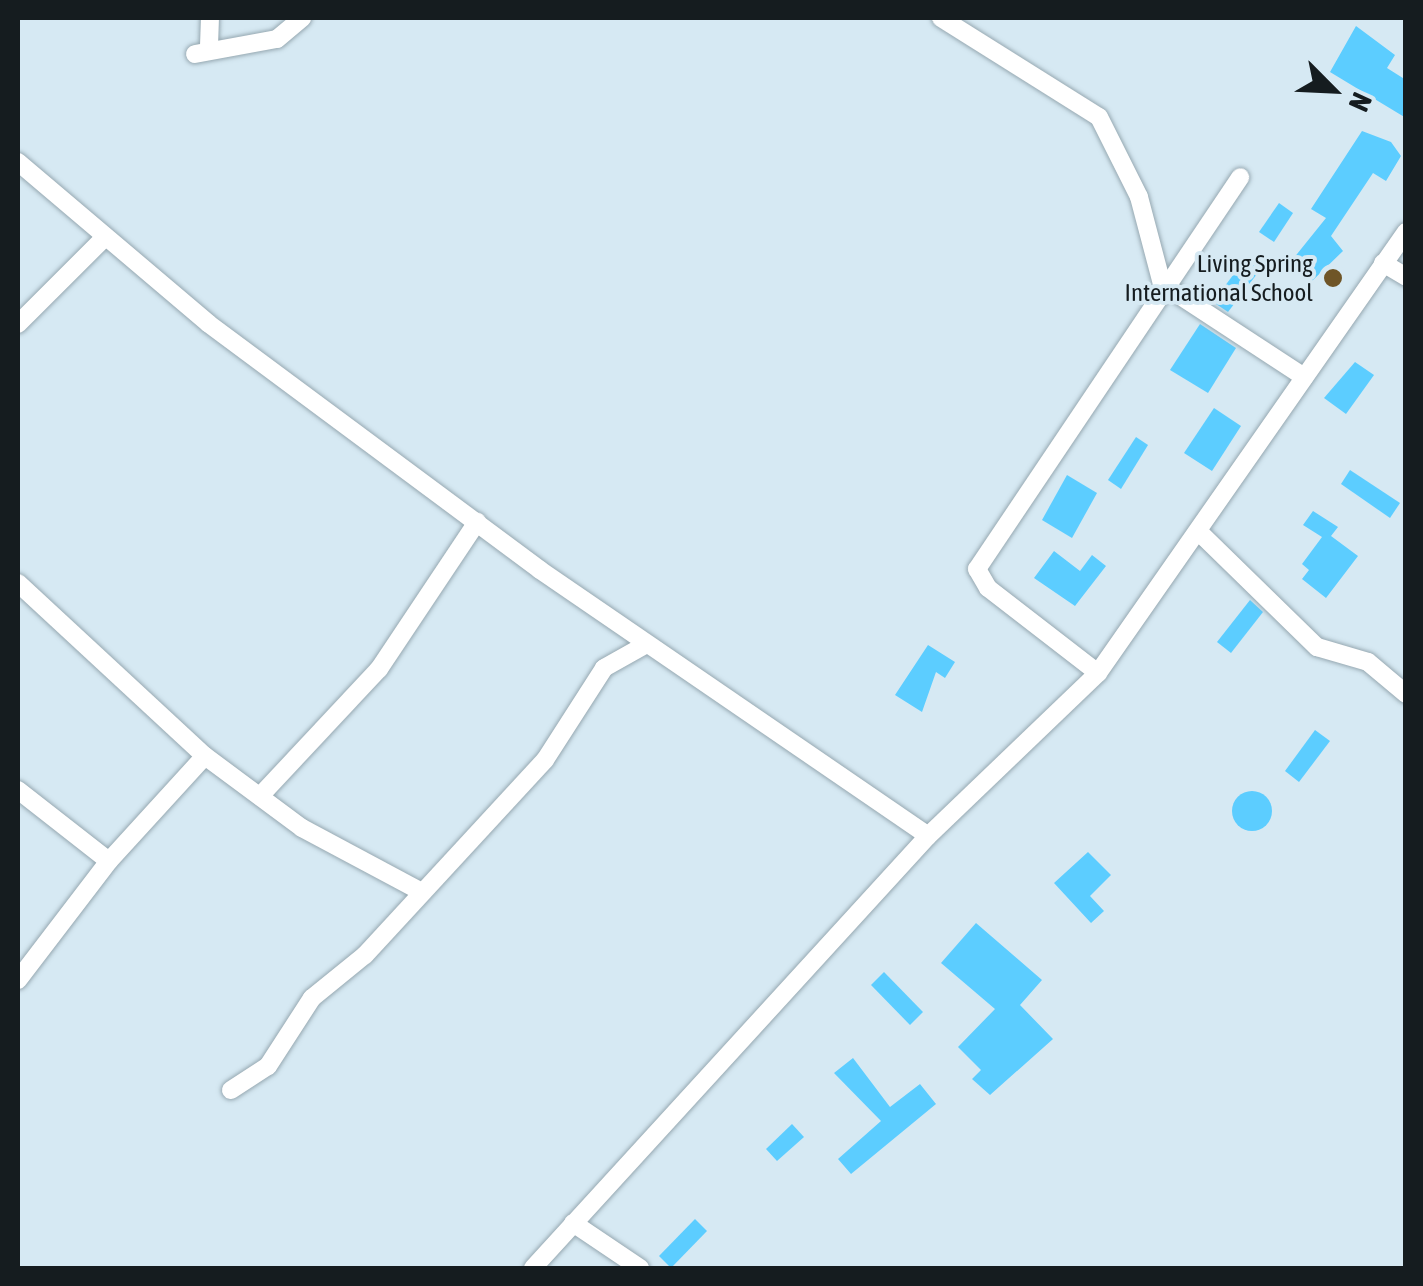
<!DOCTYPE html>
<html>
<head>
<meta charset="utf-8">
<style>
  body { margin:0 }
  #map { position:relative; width:1423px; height:1286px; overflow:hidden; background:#d6e9f3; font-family:"Asap Condensed",sans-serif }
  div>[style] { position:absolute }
  .building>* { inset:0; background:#5ccdff }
  .round { border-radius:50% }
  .roads { filter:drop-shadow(0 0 2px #96a8b1) drop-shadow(0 0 2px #96a8b1) }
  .minor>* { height:18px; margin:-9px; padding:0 9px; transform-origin:9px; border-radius:9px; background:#fff }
  .dots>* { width:28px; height:28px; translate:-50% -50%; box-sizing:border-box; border:5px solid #d6e9f3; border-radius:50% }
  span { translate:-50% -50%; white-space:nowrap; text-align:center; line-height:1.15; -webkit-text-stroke:8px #d6e9f3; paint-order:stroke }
  .poi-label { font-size:25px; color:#151c1f }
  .right { translate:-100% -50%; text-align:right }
  .frame { position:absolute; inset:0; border:20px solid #151c1f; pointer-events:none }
  .north { position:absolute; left:1283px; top:40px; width:100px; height:100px; -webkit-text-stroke:8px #d6e9f3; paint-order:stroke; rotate:114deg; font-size:28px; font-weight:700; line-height:40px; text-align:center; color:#151c1f }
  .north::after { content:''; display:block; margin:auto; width:35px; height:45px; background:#151c1f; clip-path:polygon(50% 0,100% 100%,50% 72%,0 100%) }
</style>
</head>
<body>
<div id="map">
  <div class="building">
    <i style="clip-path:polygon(1356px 26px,1395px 55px,1387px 68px,1406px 80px,1406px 118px,1330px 72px)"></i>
    <i style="clip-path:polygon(1362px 131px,1391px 142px,1401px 156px,1386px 181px,1373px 173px,1331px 236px,1343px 251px,1311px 282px,1289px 264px,1326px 218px,1311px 209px)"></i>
    <i style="clip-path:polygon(1279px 203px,1293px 213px,1274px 242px,1259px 232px)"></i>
    <i style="clip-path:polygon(1245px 259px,1260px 270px,1228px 312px,1213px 302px)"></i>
    <i style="clip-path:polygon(1200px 324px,1236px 348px,1208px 393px,1170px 370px)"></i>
    <i style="clip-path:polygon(1355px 362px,1374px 375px,1346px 414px,1324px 398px)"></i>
    <i style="clip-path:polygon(1214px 408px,1241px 426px,1212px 471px,1184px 453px)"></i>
    <i style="clip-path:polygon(1136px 437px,1148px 445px,1121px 489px,1108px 480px)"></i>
    <i style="clip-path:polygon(1350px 470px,1400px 503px,1390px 518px,1341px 484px)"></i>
    <i style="clip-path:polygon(1067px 475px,1097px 493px,1072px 538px,1042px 520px)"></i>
    <i style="clip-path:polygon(1313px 511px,1338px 527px,1331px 536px,1358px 556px,1326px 598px,1302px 579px,1309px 570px,1302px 564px,1322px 537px,1303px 525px)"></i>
    <i style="clip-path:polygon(1054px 551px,1080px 571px,1092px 555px,1106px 566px,1075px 606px,1034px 578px)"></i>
    <i style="clip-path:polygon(1250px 600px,1263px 612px,1231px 653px,1217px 642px)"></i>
    <i style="clip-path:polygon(928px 645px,955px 662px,945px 678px,936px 672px,922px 712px,895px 695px)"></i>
    <i style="clip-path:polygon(1315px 730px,1330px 741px,1299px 782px,1285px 771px)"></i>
    <i class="round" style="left:1232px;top:791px;width:40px;height:40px"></i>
    <i style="clip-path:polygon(1088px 852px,1111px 875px,1090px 896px,1104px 911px,1091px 923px,1054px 883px)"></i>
    <i style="clip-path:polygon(976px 923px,1042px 980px,1020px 1005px,1053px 1039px,990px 1095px,972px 1079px,981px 1070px,958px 1047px,995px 1009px,941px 963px)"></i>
    <i style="clip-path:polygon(884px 972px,923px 1012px,910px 1025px,871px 985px)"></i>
    <i style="clip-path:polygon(853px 1058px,890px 1107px,920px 1084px,936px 1104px,851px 1174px,838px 1159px,881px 1121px,834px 1073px)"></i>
    <i style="clip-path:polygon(792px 1124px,804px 1137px,777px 1161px,766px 1149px)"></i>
    <i style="clip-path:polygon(695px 1219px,707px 1231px,671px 1268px,659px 1256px)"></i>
  </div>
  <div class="roads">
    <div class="minor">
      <i style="left:941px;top:18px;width:186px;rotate:32.1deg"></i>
      <i style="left:1099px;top:117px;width:89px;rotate:63.4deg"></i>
      <i style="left:1139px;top:197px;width:90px;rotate:75.2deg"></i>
      <i style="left:1162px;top:284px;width:170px;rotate:33.2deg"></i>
      <i style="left:209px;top:46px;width:28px;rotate:-88deg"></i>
      <i style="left:195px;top:54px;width:83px;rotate:-10.4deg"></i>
      <i style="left:277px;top:39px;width:33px;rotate:-40deg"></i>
      <i style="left:18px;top:162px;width:250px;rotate:40.3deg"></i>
      <i style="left:209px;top:324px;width:412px;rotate:36.6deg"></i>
      <i style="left:540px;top:570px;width:470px;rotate:34.4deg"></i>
      <i style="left:928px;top:836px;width:236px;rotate:-43.8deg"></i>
      <i style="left:1098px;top:673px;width:538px;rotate:-55.07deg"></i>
      <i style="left:1383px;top:263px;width:27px;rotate:31deg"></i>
      <i style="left:18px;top:324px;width:123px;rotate:-45deg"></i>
      <i style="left:1199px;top:532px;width:165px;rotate:44.3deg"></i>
      <i style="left:1317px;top:647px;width:53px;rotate:16.4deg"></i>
      <i style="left:1368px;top:662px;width:50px;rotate:40.1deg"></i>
      <i style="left:18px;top:583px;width:255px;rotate:42.8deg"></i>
      <i style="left:1098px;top:673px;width:139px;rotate:-142.3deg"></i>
      <i style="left:988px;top:588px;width:22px;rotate:-120deg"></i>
      <i style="left:977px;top:569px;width:472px;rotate:-56.1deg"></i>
      <i style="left:18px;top:790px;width:115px;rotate:38deg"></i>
      <i style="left:260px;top:796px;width:174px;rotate:-46.9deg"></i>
      <i style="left:379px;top:669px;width:177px;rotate:-56.3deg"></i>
      <i style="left:18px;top:980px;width:150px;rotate:-52.6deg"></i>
      <i style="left:109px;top:861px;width:142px;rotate:-47.6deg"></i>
      <i style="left:205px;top:756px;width:121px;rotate:36.6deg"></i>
      <i style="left:302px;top:828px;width:134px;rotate:28.1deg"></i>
      <i style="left:231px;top:1090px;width:44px;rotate:-33deg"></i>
      <i style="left:268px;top:1066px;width:81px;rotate:-57.1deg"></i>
      <i style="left:312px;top:998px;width:68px;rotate:-39.1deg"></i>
      <i style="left:365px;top:955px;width:265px;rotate:-47.3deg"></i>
      <i style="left:545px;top:760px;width:109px;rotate:-57.3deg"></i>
      <i style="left:604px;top:668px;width:47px;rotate:-29.3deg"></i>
      <i style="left:573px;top:1223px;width:81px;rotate:33.9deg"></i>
      <i style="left:533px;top:1268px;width:585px;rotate:-47.56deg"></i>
    </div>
  </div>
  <div class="dots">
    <i style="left:1333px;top:278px;background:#6f5527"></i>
  </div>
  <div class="poi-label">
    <span class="right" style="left:1313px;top:278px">Living Spring<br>International School</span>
  </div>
  <div class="frame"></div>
  <div class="north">N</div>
</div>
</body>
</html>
